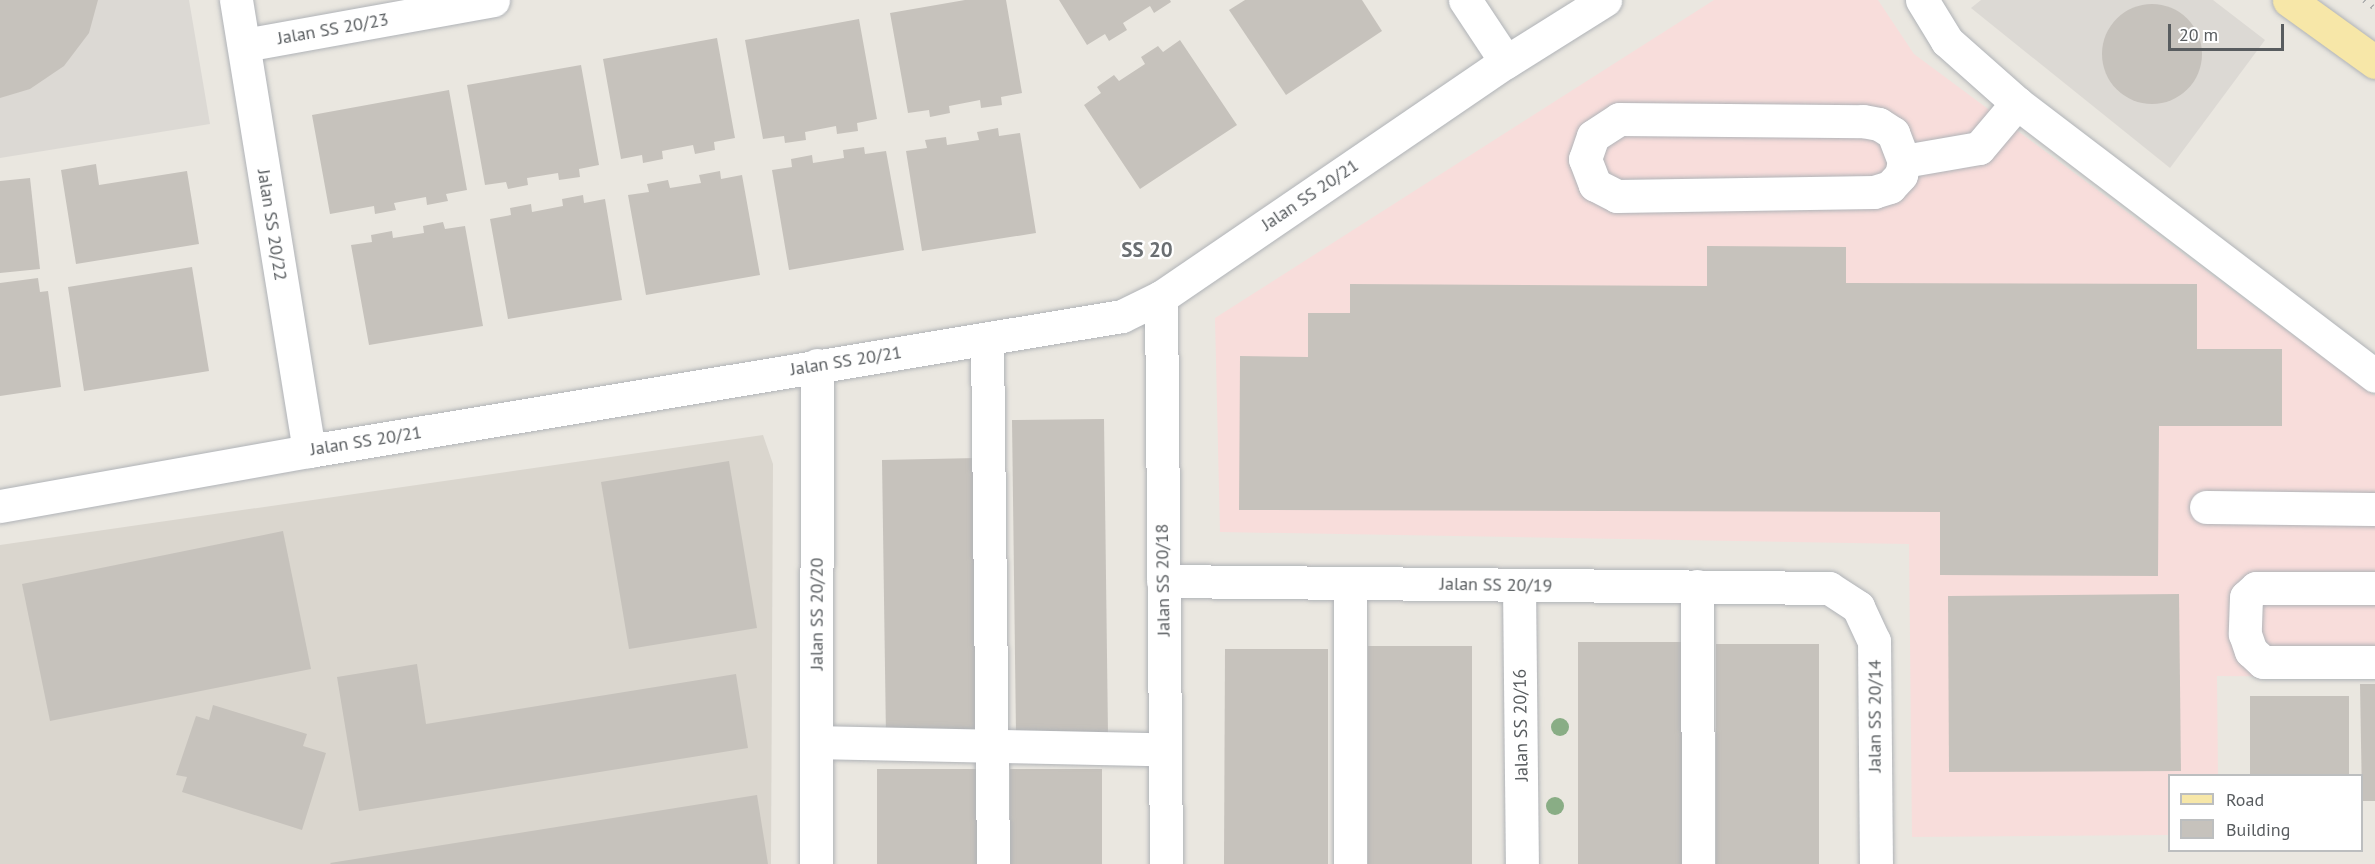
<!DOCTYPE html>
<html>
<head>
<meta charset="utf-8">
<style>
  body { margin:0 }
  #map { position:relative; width:2375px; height:864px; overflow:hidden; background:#eae7e0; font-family:"PT Sans",sans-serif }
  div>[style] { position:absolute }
  .industrial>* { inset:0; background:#dcd9d4 }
  .education>* { inset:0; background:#dad6ce }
  .medical>* { inset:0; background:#f8dddb }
  .building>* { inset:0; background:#c6c2bc }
  .round { border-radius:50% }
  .roads { filter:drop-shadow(0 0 2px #b0b3b7) drop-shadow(0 0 2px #b0b3b7) }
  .minor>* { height:33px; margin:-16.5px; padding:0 16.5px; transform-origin:16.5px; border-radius:16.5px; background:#fff }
  .major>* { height:33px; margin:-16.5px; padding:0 16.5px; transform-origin:16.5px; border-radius:16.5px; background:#f7e7a8 }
  .rail>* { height:4.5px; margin-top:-2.25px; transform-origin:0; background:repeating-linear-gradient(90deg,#aeafaf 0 1.5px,transparent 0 9.5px) }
  .trees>* { width:18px; height:18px; margin:-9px; border-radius:50%; background:#89ad85 }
  span { translate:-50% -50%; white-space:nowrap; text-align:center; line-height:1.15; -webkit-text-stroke:4.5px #fff; paint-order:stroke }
  .street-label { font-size:18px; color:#585c5f }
  .quarter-label { font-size:21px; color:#6a6e71; font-weight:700 }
  .legend { position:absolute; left:2168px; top:774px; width:195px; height:78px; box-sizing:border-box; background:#fff; border:2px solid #bcbebf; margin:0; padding:8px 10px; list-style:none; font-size:18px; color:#585c5f }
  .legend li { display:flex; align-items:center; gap:12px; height:30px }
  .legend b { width:30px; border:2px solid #bcbebf }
  .scale { position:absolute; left:2168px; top:24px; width:116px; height:27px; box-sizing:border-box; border:3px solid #585c5f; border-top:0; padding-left:8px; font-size:18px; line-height:21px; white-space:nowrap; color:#585c5f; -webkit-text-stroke:4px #fff; paint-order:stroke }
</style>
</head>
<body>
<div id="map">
  <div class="industrial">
    <i style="clip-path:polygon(0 0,189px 0,210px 124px,0 158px)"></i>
    <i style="clip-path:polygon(1981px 0,2213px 0,2265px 40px,2170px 168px,1971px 8px)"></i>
  </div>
  <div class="education">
    <i style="clip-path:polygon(763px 435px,773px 464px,771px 864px,0 864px,0 545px)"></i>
  </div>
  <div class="medical">
    <i style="clip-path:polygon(1714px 0,1878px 0,1914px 54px,2375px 396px,2375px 677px,2217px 676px,2218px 775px,2170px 776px,2169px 835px,1912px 837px,1909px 544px,1220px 532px,1215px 318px)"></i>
  </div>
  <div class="building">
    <i style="clip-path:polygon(0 0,98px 0,89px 33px,64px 66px,30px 89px,0 98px)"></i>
    <i style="clip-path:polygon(965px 0,1006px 0,1022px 93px,1001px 97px,1002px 105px,981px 108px,980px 100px,949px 106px,950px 113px,930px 117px,929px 110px,908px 113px,890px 13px)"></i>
    <i style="clip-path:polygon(1059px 0,1170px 0,1171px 2px,1154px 13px,1150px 6px,1123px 23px,1127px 30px,1109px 41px,1105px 34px,1087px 45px)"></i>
    <i style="clip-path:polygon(1245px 0,1362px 0,1382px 31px,1286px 95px,1229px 10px)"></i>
    <i class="round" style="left:2102px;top:4px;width:100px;height:100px"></i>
    <i style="clip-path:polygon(859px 19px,877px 119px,857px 123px,858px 131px,837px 134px,836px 126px,805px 132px,806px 140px,785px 143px,784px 136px,763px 139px,745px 40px)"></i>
    <i style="clip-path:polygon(717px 38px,735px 138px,714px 142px,715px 150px,695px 154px,693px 145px,662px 151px,663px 159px,643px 163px,642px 155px,621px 159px,603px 59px)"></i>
    <i style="clip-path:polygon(1180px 40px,1237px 125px,1140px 189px,1084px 105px,1101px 93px,1097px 87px,1114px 75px,1119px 81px,1145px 64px,1141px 57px,1158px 46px,1163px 52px)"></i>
    <i style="clip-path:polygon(581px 65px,599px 165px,579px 169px,580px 177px,559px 180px,558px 173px,527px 178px,528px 185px,508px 189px,506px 182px,485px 185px,467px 85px)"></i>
    <i style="clip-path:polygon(449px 90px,467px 190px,446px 194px,448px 201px,427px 205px,426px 197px,394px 203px,396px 210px,375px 214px,374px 206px,330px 214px,312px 115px)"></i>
    <i style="clip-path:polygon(998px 128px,999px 136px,1020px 133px,1036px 233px,922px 251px,906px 151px,927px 148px,925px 140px,946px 137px,947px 145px,979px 140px,977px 132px)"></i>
    <i style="clip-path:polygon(864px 147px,865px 154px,886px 151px,904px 250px,789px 270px,772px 170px,792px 167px,791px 159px,812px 155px,813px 163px,844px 158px,843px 150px)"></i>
    <i style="clip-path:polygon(96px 164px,99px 185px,187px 171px,199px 244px,76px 264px,61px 170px)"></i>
    <i style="clip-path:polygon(720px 171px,721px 179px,742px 175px,760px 275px,646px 295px,628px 195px,649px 192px,647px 184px,668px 180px,670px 188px,701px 183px,699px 175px)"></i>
    <i style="clip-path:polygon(30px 178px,40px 269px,0 273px,0 181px)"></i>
    <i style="clip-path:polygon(583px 195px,584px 203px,605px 199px,622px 300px,508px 319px,490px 219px,511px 215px,510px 208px,531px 204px,532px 212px,563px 206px,562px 199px)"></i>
    <i style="clip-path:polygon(443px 222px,445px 229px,465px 226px,483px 326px,369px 345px,351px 245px,372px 242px,371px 235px,392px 231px,393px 238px,424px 233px,423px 226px)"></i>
    <i style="clip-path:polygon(1707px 246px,1846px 247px,1846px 283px,2197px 284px,2197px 349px,2282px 349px,2282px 426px,2159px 426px,2158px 576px,1940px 575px,1940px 512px,1239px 510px,1240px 356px,1308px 357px,1308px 313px,1350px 313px,1350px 284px,1707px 286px)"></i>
    <i style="clip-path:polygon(192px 267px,209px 371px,84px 391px,68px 287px)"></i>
    <i style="clip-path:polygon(38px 278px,40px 292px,48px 291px,61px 387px,0 396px,0 283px)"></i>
    <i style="clip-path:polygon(1104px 419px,1108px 734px,1016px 735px,1012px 420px)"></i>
    <i style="clip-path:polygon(977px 458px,982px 735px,886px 737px,882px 460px)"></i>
    <i style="clip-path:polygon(729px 461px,757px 628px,629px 649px,601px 482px)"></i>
    <i style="clip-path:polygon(283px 531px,311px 669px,50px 721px,22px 584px)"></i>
    <i style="clip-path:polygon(2179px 594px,2181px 771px,1949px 772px,1948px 596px)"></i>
    <i style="clip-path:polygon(1578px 642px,1682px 642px,1682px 864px,1578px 864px)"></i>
    <i style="clip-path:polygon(1716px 644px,1819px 644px,1819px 864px,1716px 864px)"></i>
    <i style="clip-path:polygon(1368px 646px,1472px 646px,1472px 864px,1368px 864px)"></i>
    <i style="clip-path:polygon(1225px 649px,1328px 649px,1328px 864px,1224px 864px)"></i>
    <i style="clip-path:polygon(417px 664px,426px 724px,736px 674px,748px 748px,359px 811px,337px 677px)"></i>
    <i style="clip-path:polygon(2360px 684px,2375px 684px,2375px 801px,2362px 801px)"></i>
    <i style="clip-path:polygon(2250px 696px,2349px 696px,2349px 776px,2250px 776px)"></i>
    <i style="clip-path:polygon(213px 705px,307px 734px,303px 746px,326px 753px,302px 830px,182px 792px,187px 777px,176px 775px,196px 716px,209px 720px)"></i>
    <i style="clip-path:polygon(877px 769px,979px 769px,979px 864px,877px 864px)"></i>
    <i style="clip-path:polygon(1010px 769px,1102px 769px,1102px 864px,1010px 864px)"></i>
    <i style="clip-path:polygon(757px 795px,768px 864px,331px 864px,330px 863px)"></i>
  </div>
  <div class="roads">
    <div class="minor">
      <i style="left:236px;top:0;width:457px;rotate:80.8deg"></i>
      <i style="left:1465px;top:0;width:74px;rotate:56.5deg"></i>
      <i style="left:1922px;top:0;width:48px;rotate:58.6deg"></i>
      <i style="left:1947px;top:41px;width:94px;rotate:41.5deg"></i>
      <i style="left:2017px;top:103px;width:450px;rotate:37.3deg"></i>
      <i style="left:244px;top:45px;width:253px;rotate:-10.2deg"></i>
      <i style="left:1619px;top:119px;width:244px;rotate:0.5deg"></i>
      <i style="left:1863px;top:121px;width:16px;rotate:11deg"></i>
      <i style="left:1879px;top:124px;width:17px;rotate:33deg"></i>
      <i style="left:1893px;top:133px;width:30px;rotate:69deg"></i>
      <i style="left:1904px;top:161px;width:14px;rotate:102deg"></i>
      <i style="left:1901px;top:175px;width:16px;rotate:133deg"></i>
      <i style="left:1890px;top:187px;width:17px;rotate:163deg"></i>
      <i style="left:1874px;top:192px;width:257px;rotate:179.1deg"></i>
      <i style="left:1617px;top:196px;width:25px;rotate:-153deg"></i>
      <i style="left:1595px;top:185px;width:28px;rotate:-111deg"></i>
      <i style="left:1585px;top:159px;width:24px;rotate:-71deg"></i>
      <i style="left:1593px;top:136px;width:31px;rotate:-33deg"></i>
      <i style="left:1904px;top:161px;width:76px;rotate:-9.8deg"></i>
      <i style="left:1979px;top:148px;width:59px;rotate:-49.8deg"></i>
      <i style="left:1161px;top:297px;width:567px;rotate:89.49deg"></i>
      <i style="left:987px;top:340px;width:524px;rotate:89.34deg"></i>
      <i style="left:0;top:506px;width:314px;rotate:-10.1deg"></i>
      <i style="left:309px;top:451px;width:824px;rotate:-9.43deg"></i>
      <i style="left:1122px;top:316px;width:43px;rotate:-26deg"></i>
      <i style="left:1161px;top:297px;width:417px;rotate:-34.3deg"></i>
      <i style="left:1506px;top:62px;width:117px;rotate:-32.1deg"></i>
      <i style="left:2206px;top:507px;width:169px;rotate:0.7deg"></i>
      <i style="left:1163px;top:581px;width:666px;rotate:0.6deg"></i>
      <i style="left:1829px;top:588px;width:35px;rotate:33deg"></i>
      <i style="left:1858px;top:607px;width:38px;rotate:65deg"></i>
      <i style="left:1874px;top:641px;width:223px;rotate:89.5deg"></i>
      <i style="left:1350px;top:583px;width:281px;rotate:90deg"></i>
      <i style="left:1519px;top:585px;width:279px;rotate:89.4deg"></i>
      <i style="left:1697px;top:586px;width:278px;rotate:89.8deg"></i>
      <i style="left:2375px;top:588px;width:119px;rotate:180deg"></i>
      <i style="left:2256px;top:588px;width:13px;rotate:138deg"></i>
      <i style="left:2246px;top:597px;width:37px;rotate:92deg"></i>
      <i style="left:2245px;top:634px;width:18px;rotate:71deg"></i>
      <i style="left:2251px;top:651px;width:16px;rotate:43deg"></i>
      <i style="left:2263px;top:662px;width:112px"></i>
      <i style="left:817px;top:742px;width:348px;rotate:1.2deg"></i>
      <i style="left:816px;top:864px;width:499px;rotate:-89.9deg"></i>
    </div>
    <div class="major">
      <i style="left:2289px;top:0;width:106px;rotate:35.8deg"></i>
    </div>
  </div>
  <div class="rail">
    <i style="left:2364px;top:0;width:14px;rotate:36deg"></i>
  </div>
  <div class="trees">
    <i style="left:1560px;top:727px"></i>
    <i style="left:1555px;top:806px"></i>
  </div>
  <div class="street-label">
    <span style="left:333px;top:29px;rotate:-10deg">Jalan SS 20/23</span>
    <span style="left:1310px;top:195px;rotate:-34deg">Jalan SS 20/21</span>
    <span style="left:272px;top:225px;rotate:81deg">Jalan SS 20/22</span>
    <span style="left:846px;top:361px;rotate:-9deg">Jalan SS 20/21</span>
    <span style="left:366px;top:441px;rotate:-9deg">Jalan SS 20/21</span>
    <span style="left:1163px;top:580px;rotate:-91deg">Jalan SS 20/18</span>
    <span style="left:1496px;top:585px;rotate:1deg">Jalan SS 20/19</span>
    <span style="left:817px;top:614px;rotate:-90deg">Jalan SS 20/20</span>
    <span style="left:1875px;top:716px;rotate:-90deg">Jalan SS 20/14</span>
    <span style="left:1521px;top:725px;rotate:-91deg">Jalan SS 20/16</span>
  </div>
  <div class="quarter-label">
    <span style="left:1147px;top:250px">SS 20</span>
  </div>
  <ul class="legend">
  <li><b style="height:8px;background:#f7e7a8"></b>Road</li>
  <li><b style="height:16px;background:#c6c2bc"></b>Building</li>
  </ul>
  <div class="scale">20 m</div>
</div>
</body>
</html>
